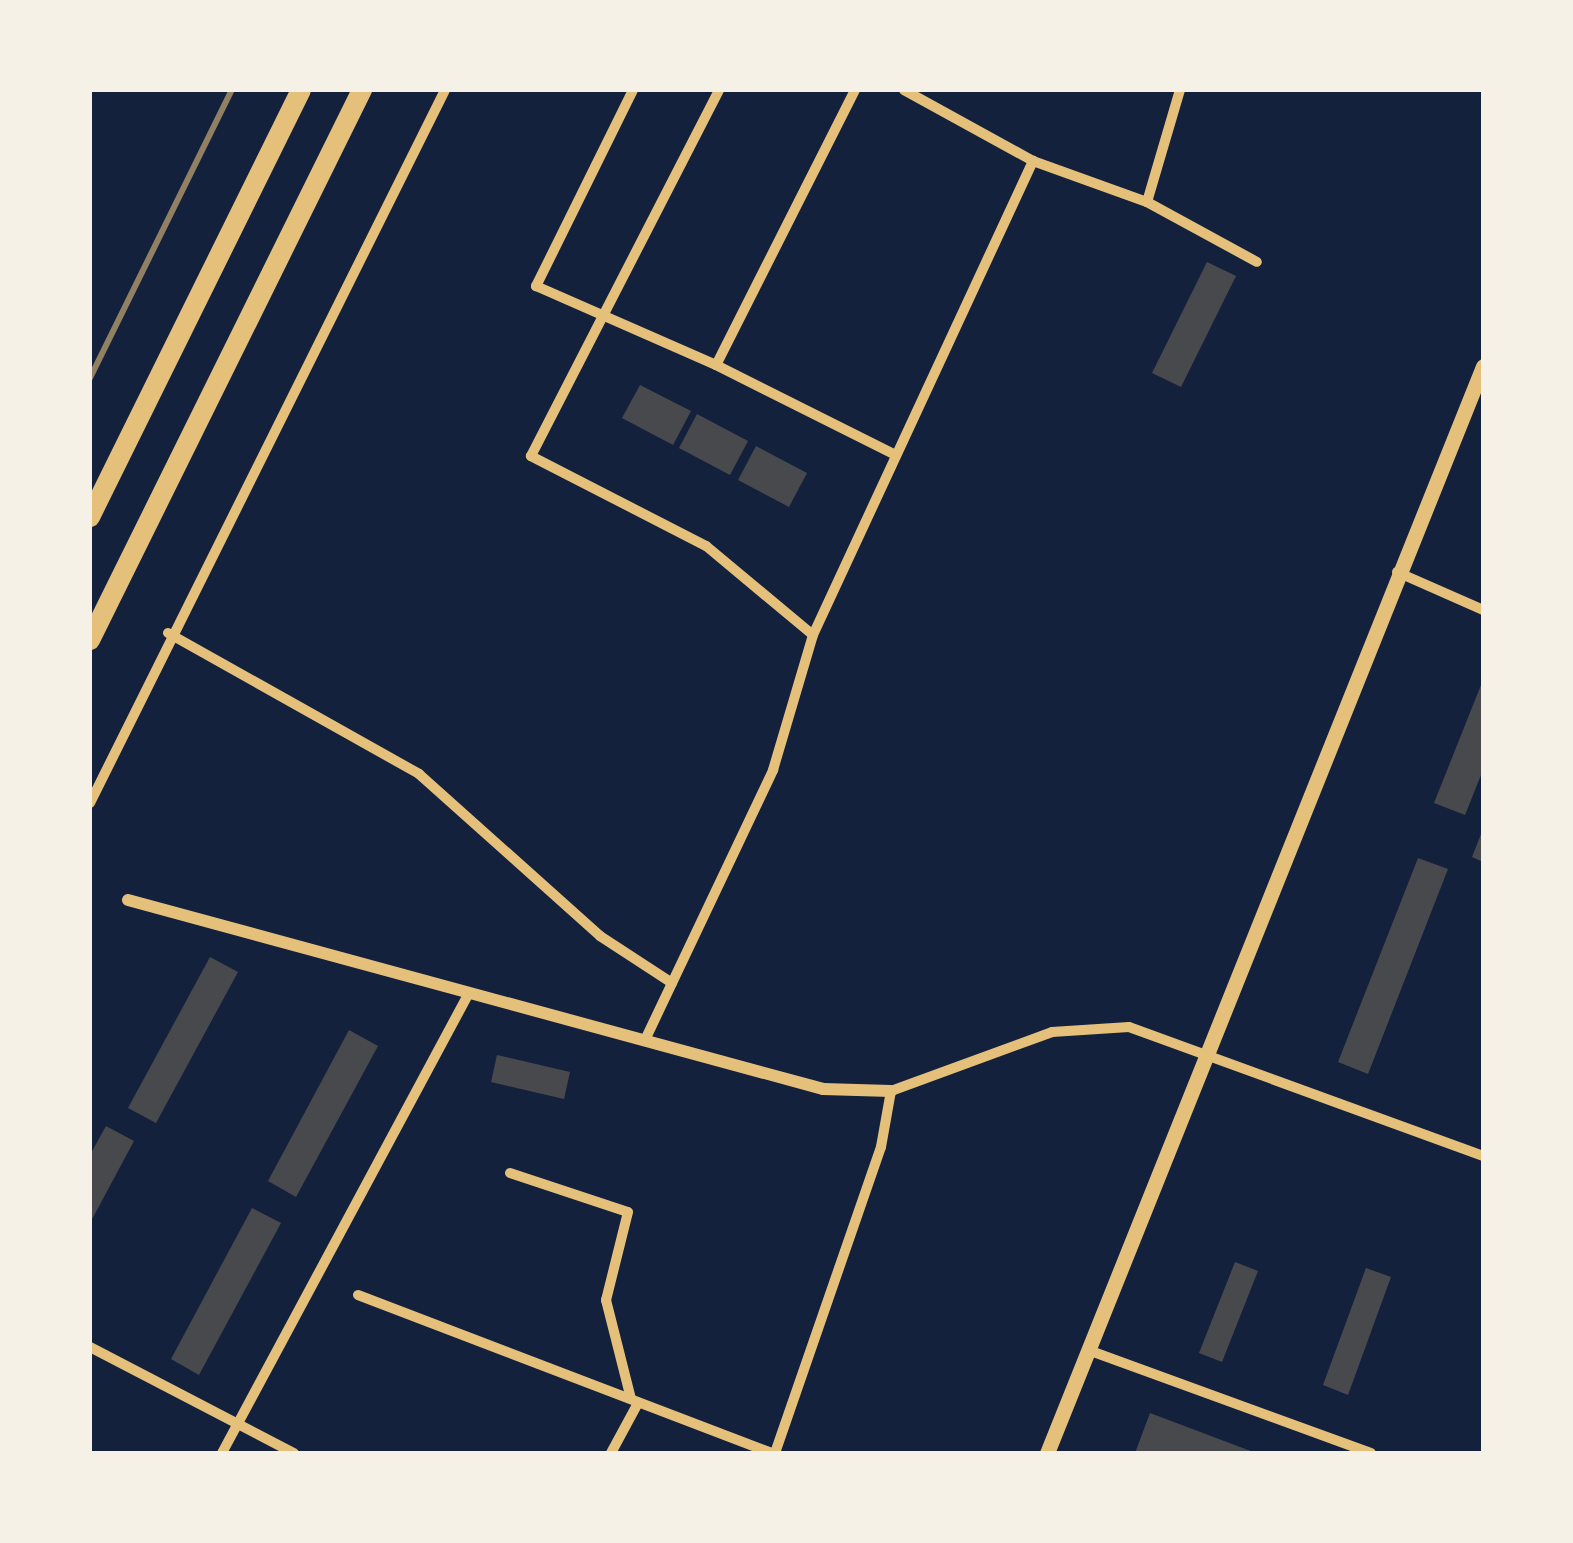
<!DOCTYPE html>
<html>
<head>
<meta charset="utf-8">
<style>
  body { margin:0 }
  #map { position:relative; width:1573px; height:1543px; overflow:hidden; background:#14213d; font-family:Helvetica,sans-serif }
  div>[style] { position:absolute }
  .building>* { inset:0; background:#48494c }
  .minor>* { height:10px; margin:-5px; padding:0 5px; transform-origin:5px; border-radius:5px; background:#e5c07b }
  .tertiary>* { height:12px; margin:-6px; padding:0 6px; transform-origin:6px; border-radius:6px; background:#e5c07b }
  .secondary>* { height:15px; margin:-7.5px; padding:0 7.5px; transform-origin:7.5px; border-radius:7.5px; background:#e5c07b }
  .motorway>* { height:20px; margin:-10px; padding:0 10px; transform-origin:10px; border-radius:10px; background:#e5c07b }
  .rail>* { height:6px; margin:-3px; padding:0 3px; transform-origin:3px; border-radius:3px; background:#918062 }
  span { translate:-50% -50%; white-space:nowrap; text-align:center; line-height:1.15; -webkit-text-stroke:9px #f6f1e7; paint-order:stroke }
  .frame { position:absolute; inset:0; border:92px solid #f6f1e7; pointer-events:none }
</style>
</head>
<body>
<div id="map">
  <div class="building">
    <i style="clip-path:polygon(1207px 262px,1236px 276px,1181px 387px,1152px 373px)"></i>
    <i style="clip-path:polygon(640px 385px,691px 411px,673px 445px,622px 418px)"></i>
    <i style="clip-path:polygon(697px 414px,748px 441px,730px 475px,679px 448px)"></i>
    <i style="clip-path:polygon(756px 446px,807px 473px,789px 507px,738px 480px)"></i>
    <i style="clip-path:polygon(1483px 680px,1483px 770px,1465px 815px,1434px 803px)"></i>
    <i style="clip-path:polygon(1483px 829px,1483px 862px,1472px 857px)"></i>
    <i style="clip-path:polygon(1418px 858px,1448px 869px,1368px 1074px,1338px 1062px)"></i>
    <i style="clip-path:polygon(210px 957px,238px 972px,156px 1123px,128px 1108px)"></i>
    <i style="clip-path:polygon(349px 1030px,378px 1046px,296px 1197px,268px 1181px)"></i>
    <i style="clip-path:polygon(497px 1055px,570px 1072px,564px 1099px,491px 1082px)"></i>
    <i style="clip-path:polygon(106px 1126px,134px 1141px,90px 1223px,90px 1155px)"></i>
    <i style="clip-path:polygon(252px 1208px,281px 1223px,199px 1375px,171px 1359px)"></i>
    <i style="clip-path:polygon(1235px 1262px,1258px 1271px,1222px 1362px,1199px 1353px)"></i>
    <i style="clip-path:polygon(1366px 1268px,1391px 1277px,1348px 1395px,1323px 1385px)"></i>
    <i style="clip-path:polygon(1150px 1413px,1256px 1453px,1135px 1453px)"></i>
  </div>
  <div class="minor">
    <i style="left:633px;top:90px;width:219px;rotate:116.3deg"></i>
    <i style="left:536px;top:286px;width:197px;rotate:23.7deg"></i>
    <i style="left:855px;top:90px;width:308px;rotate:116.8deg"></i>
    <i style="left:716px;top:365px;width:197px;rotate:26.6deg"></i>
    <i style="left:904px;top:90px;width:147px;rotate:28.8deg"></i>
    <i style="left:1147px;top:202px;width:117px;rotate:-73.6deg"></i>
    <i style="left:1397px;top:572px;width:94px;rotate:23.8deg"></i>
    <i style="left:168px;top:633px;width:288px;rotate:29.3deg"></i>
    <i style="left:419px;top:774px;width:243px;rotate:41.8deg"></i>
    <i style="left:600px;top:936px;width:86px;rotate:33.1deg"></i>
    <i style="left:813px;top:635px;width:523px;rotate:-65.1deg"></i>
    <i style="left:1033px;top:161px;width:121px;rotate:19.8deg"></i>
    <i style="left:1147px;top:202px;width:125px;rotate:28.6deg"></i>
    <i style="left:90px;top:803px;width:796px;rotate:-63.53deg"></i>
    <i style="left:645px;top:1040px;width:299px;rotate:-64.6deg"></i>
    <i style="left:773px;top:770px;width:141px;rotate:-73.5deg"></i>
    <i style="left:813px;top:635px;width:139px;rotate:-140.2deg"></i>
    <i style="left:706px;top:546px;width:197px;rotate:-152.8deg"></i>
    <i style="left:531px;top:456px;width:411px;rotate:-62.8deg"></i>
    <i style="left:510px;top:1173px;width:124px;rotate:18.3deg"></i>
    <i style="left:628px;top:1212px;width:91px;rotate:104deg"></i>
    <i style="left:606px;top:1300px;width:102px;rotate:75.8deg"></i>
    <i style="left:358px;top:1295px;width:443px;rotate:20.9deg"></i>
    <i style="left:90px;top:1347px;width:230px;rotate:27.5deg"></i>
    <i style="left:1088px;top:1350px;width:301px;rotate:20deg"></i>
    <i style="left:222px;top:1453px;width:522px;rotate:-61.77deg"></i>
    <i style="left:611px;top:1453px;width:55px;rotate:-61.6deg"></i>
    <i style="left:775px;top:1453px;width:324px;rotate:-70.9deg"></i>
    <i style="left:881px;top:1147px;width:57px;rotate:-79.9deg"></i>
    <i style="left:891px;top:1091px;width:171px;rotate:-20.1deg"></i>
    <i style="left:1052px;top:1032px;width:77px;rotate:-3.7deg"></i>
    <i style="left:1129px;top:1027px;width:377px;rotate:20deg"></i>
  </div>
  <div class="tertiary">
    <i style="left:128px;top:900px;width:720px;rotate:15.21deg"></i>
    <i style="left:823px;top:1089px;width:68px;rotate:1.7deg"></i>
  </div>
  <div class="secondary">
    <i style="left:1047px;top:1453px;width:1171px;rotate:-68.14deg"></i>
  </div>
  <div class="motorway">
    <i style="left:90px;top:517px;width:476px;rotate:-63.7deg"></i>
    <i style="left:90px;top:640px;width:614px;rotate:-63.69deg"></i>
  </div>
  <div class="rail">
    <i style="left:90px;top:378px;width:321px;rotate:-63.8deg"></i>
  </div>
  <div class="frame"></div>
</div>
</body>
</html>
